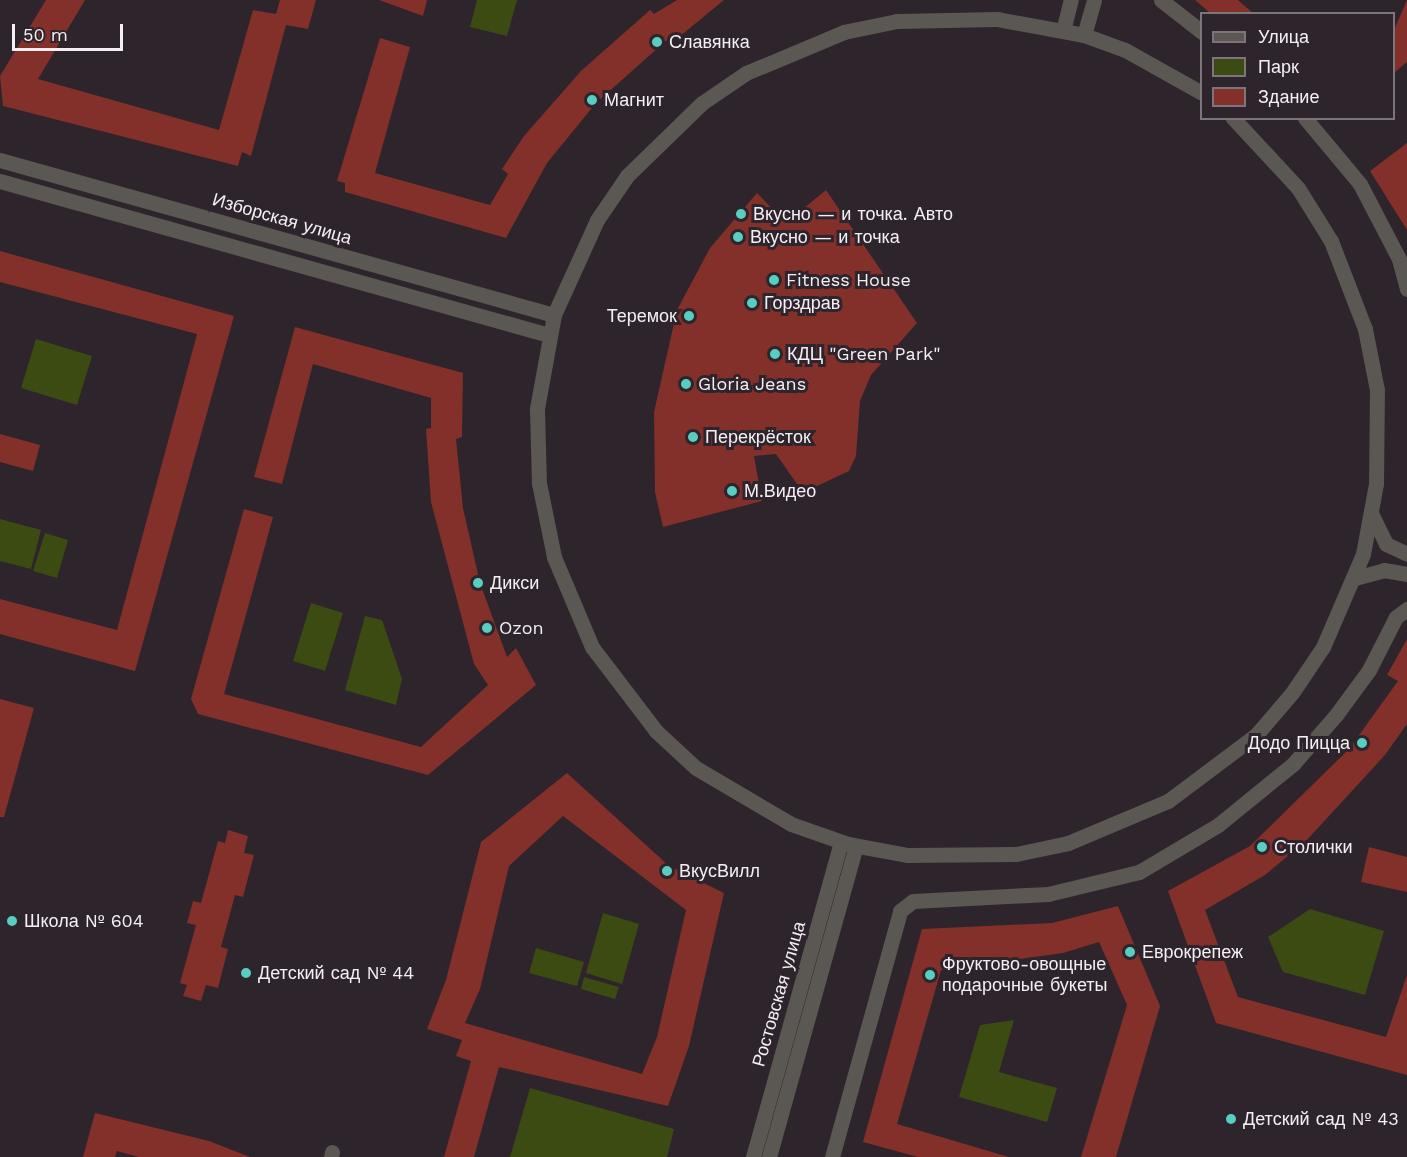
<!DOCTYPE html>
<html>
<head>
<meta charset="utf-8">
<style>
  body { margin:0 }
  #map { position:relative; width:1407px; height:1157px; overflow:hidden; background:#2d242c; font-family:"Work Sans",sans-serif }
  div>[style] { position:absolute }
  .green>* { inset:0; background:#3c4b12 }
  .building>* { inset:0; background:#823029 }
  .street>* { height:15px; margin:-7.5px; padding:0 7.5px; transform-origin:7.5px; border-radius:7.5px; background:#5b5752 }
  .dots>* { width:16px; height:16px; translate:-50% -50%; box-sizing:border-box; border:3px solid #2d242c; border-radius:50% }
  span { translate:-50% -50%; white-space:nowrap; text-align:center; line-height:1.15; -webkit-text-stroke:6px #2d242c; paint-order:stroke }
  .poi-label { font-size:18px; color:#f5eff5 }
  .left { translate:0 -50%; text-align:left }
  .right { translate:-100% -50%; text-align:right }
  .street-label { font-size:18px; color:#f5eff5 }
  .legend { position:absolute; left:1200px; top:12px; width:195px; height:108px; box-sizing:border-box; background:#2d242c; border:2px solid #7d757c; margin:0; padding:8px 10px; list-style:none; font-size:18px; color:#f5eff5 }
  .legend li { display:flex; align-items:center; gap:12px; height:30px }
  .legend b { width:30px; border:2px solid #7d757c }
  .scale { position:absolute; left:12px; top:24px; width:111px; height:27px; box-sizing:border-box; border:3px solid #f5eff5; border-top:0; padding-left:8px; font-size:18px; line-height:21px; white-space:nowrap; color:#f5eff5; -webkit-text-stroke:4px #2d242c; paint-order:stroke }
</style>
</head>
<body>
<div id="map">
  <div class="green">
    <i style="clip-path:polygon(477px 0,517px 0,507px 36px,470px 27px)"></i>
    <i style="clip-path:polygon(36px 339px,92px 356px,77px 405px,21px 388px)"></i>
    <i style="clip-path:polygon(0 519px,41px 530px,31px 569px,0 561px)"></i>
    <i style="clip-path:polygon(45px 533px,68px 540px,57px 578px,33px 571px)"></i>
    <i style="clip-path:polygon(311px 603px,343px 613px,325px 671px,293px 661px)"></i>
    <i style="clip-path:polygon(365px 616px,382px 620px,402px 679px,396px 705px,345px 690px)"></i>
    <i style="clip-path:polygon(1310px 909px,1384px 931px,1365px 995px,1283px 972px,1268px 937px)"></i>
    <i style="clip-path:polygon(603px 913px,639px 924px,622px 984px,586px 973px)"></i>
    <i style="clip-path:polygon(536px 948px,584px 962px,577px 986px,529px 973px)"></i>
    <i style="clip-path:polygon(584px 977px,619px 987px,615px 999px,581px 989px)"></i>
    <i style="clip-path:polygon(1014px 1020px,999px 1072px,1057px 1088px,1047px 1122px,959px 1097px,980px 1025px)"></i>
    <i style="clip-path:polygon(530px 1088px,674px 1129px,667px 1157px,510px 1157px)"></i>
  </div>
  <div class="building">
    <i style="clip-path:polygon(46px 0,85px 0,38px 79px,219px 130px,253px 10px,276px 14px,280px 0,316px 0,308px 29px,286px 25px,251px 156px,242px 152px,238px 166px,3px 106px,0 76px)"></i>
    <i style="clip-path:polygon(379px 0,427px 0,423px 16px)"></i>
    <i style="clip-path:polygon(677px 0,724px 0,679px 37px,668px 39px,596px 103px,547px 163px,506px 238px,345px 192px,345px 183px,337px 181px,380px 38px,410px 47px,375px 173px,490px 205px,508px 174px,502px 169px,524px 136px,581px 71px,650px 10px,654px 14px)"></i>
    <i style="clip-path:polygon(1195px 0,1238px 0,1254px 14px,1211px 14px)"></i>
    <i style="clip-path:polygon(1407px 0,1407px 62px,1394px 73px,1394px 30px)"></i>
    <i style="clip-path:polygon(1407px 143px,1407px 230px,1370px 171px)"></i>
    <i style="clip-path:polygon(826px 190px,917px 323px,871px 375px,860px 401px,856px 456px,849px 471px,815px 487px,797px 484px,776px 454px,754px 456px,762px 501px,663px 527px,655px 492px,654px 412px,677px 310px,710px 248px,757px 193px,786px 223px)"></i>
    <i style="clip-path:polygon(0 251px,234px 316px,135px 671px,0 634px,0 599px,117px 630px,197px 334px,0 282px)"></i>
    <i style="clip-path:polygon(295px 327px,463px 373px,462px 437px,456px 439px,463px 508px,480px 583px,507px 657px,516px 648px,536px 685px,428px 775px,198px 714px,191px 699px,244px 509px,273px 517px,224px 694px,421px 747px,488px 685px,474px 664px,431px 502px,426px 429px,431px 428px,431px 398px,313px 364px,282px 484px,254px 477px)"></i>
    <i style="clip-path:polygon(0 434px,40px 445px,33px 471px,0 462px)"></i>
    <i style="clip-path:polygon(1407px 639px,1407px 724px,1385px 755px,1306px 841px,1265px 875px,1205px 910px,1238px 997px,1386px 1037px,1407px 975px,1407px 1075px,1216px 1023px,1168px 891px,1250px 846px,1349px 749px,1398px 681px,1387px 675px)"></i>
    <i style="clip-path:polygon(0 699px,34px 708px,4px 817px,0 817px)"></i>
    <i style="clip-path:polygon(evenodd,567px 773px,669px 866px,724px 893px,689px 1046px,668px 1106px,499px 1067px,474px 1157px,444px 1157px,471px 1061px,456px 1056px,462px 1040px,427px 1029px,446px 980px,481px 842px,567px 773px,563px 816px,686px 910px,657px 1037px,642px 1074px,465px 1023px,480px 989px,509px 866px,563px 816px)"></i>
    <i style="clip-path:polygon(228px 830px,248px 836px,244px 853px,254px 855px,243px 897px,235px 895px,221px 947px,228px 949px,218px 988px,206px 985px,201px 1001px,183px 996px,187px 985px,180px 983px,196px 925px,187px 923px,193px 901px,201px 903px,218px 841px,225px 843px)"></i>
    <i style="clip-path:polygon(1369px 847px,1407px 857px,1407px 892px,1361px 882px)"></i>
    <i style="clip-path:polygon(1118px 906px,1160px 1006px,1116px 1157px,1081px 1157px,1127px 1005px,1099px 942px,1063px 953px,941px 970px,897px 1124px,1009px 1157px,918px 1157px,863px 1142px,922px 929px,1052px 923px)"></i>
    <i style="clip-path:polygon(95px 1113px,209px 1141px,250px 1157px,139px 1157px,117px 1151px,115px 1157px,83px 1157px)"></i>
  </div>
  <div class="street">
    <i style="left:1161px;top:0;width:52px;rotate:38deg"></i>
    <i style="left:1063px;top:31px;width:32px;rotate:-76deg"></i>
    <i style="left:1084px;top:35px;width:36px;rotate:-74deg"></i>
    <i style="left:1202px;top:93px;width:88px;rotate:-150.8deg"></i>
    <i style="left:1125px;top:50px;width:44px;rotate:-159.9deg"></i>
    <i style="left:1084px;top:35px;width:88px;rotate:-169.6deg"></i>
    <i style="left:997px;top:19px;width:100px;rotate:178.9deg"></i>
    <i style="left:897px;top:21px;width:54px;rotate:168.3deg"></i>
    <i style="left:844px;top:32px;width:106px;rotate:157.3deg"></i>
    <i style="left:746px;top:73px;width:53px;rotate:145.7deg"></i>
    <i style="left:702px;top:103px;width:105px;rotate:135.8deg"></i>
    <i style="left:627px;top:176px;width:53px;rotate:124.3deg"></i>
    <i style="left:597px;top:220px;width:104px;rotate:114.4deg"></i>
    <i style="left:554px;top:315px;width:96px;rotate:100.3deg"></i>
    <i style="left:537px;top:409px;width:74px;rotate:88.5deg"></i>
    <i style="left:539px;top:483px;width:76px;rotate:78.5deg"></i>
    <i style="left:554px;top:557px;width:98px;rotate:67.1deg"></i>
    <i style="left:592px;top:647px;width:106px;rotate:52.7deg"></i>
    <i style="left:656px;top:731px;width:54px;rotate:42.8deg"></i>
    <i style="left:696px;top:768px;width:110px;rotate:30.5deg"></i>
    <i style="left:791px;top:824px;width:60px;rotate:19.3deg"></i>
    <i style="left:848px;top:844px;width:61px;rotate:10.4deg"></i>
    <i style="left:908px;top:855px;width:108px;rotate:-0.5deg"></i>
    <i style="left:1016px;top:854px;width:53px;rotate:-11.9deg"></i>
    <i style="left:1068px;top:843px;width:108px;rotate:-22.8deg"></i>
    <i style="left:1168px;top:801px;width:110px;rotate:-36.9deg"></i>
    <i style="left:1256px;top:735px;width:55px;rotate:-49.4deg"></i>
    <i style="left:1292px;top:693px;width:55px;rotate:-56deg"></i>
    <i style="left:1323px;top:647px;width:101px;rotate:-66.7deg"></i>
    <i style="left:1363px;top:554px;width:71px;rotate:-79.5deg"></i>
    <i style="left:1376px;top:484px;width:94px;rotate:-89.4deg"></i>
    <i style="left:1377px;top:390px;width:62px;rotate:-101.1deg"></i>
    <i style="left:1365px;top:329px;width:94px;rotate:-111.1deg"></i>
    <i style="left:1331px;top:241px;width:62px;rotate:-121.9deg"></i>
    <i style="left:1298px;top:188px;width:96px;rotate:-132.9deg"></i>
    <i style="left:1305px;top:118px;width:86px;rotate:50.2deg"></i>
    <i style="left:1360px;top:184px;width:85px;rotate:62.5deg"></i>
    <i style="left:1399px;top:259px;width:31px;rotate:75deg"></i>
    <i style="left:0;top:160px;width:575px;rotate:15.63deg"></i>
    <i style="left:0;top:181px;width:570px;rotate:15.67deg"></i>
    <i style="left:1372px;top:515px;width:32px;rotate:64deg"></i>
    <i style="left:1386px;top:544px;width:23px;rotate:25deg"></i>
    <i style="left:1355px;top:578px;width:30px;rotate:-15deg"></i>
    <i style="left:1384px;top:570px;width:23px;rotate:10deg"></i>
    <i style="left:331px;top:1157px;width:5px;rotate:-79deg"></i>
    <i style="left:753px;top:1157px;width:327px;rotate:-74.4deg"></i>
    <i style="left:769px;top:1157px;width:323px;rotate:-74.4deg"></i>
    <i style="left:832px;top:1157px;width:255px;rotate:-74.5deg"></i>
    <i style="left:900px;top:911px;width:16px;rotate:-38deg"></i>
    <i style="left:913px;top:901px;width:135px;rotate:-3deg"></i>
    <i style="left:1048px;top:894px;width:94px;rotate:-13.6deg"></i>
    <i style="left:1139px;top:872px;width:92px;rotate:-30.7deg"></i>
    <i style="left:1218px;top:825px;width:97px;rotate:-39.1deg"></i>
    <i style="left:1293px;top:764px;width:65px;rotate:-48.7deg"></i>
    <i style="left:1336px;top:715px;width:56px;rotate:-53.7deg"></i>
    <i style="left:1369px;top:670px;width:59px;rotate:-63deg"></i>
    <i style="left:1396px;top:617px;width:14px;rotate:-36deg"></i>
  </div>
  <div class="dots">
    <i style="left:657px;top:42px;background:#58cec0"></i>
    <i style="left:592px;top:100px;background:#58cec0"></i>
    <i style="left:741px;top:214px;background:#58cec0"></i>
    <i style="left:738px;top:237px;background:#58cec0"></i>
    <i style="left:774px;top:280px;background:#58cec0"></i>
    <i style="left:752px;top:303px;background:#58cec0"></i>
    <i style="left:689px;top:316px;background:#58cec0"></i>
    <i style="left:775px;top:354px;background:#58cec0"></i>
    <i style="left:686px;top:384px;background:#58cec0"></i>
    <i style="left:693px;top:437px;background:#58cec0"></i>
    <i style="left:732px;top:491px;background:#58cec0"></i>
    <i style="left:478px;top:583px;background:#58cec0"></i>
    <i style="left:487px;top:628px;background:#58cec0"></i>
    <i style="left:1362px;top:743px;background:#58cec0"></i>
    <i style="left:1262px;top:847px;background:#58cec0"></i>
    <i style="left:667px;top:871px;background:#58cec0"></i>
    <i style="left:12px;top:921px;background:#58cec0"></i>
    <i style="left:1130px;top:952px;background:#58cec0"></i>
    <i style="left:246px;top:973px;background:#58cec0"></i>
    <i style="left:930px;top:975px;background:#58cec0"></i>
    <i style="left:1231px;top:1119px;background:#58cec0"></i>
  </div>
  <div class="poi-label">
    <span class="left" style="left:669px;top:42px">Славянка</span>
    <span class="left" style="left:604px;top:100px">Магнит</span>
    <span class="left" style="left:753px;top:214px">Вкусно — и точка. Авто</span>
    <span class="left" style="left:750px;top:237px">Вкусно — и точка</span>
    <span class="left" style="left:786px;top:280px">Fitness House</span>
    <span class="left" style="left:764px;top:303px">Горздрав</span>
    <span class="right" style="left:677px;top:316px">Теремок</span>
    <span class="left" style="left:787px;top:354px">КДЦ "Green Park"</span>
    <span class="left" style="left:698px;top:384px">Gloria Jeans</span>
    <span class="left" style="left:705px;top:437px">Перекрёсток</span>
    <span class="left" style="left:744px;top:491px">М.Видео</span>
    <span class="left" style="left:490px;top:583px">Дикси</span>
    <span class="left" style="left:499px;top:628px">Ozon</span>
    <span class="right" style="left:1350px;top:743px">Додо Пицца</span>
    <span class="left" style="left:1274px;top:847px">Столички</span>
    <span class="left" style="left:679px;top:871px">ВкусВилл</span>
    <span class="left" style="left:24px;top:921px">Школа № 604</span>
    <span class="left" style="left:1142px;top:952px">Еврокрепеж</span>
    <span class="left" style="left:942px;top:975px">Фруктово-овощные<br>подарочные букеты</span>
    <span class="left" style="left:258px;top:973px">Детский сад № 44</span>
    <span class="left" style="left:1243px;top:1119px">Детский сад № 43</span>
  </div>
  <div class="street-label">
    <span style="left:282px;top:219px;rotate:16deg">Изборская улица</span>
    <span style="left:779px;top:994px;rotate:-74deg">Ростовская улица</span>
  </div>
  <ul class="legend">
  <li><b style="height:8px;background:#5b5752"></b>Улица</li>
  <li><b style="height:16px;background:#3c4b12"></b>Парк</li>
  <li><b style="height:16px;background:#823029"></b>Здание</li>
  </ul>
  <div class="scale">50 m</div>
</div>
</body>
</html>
